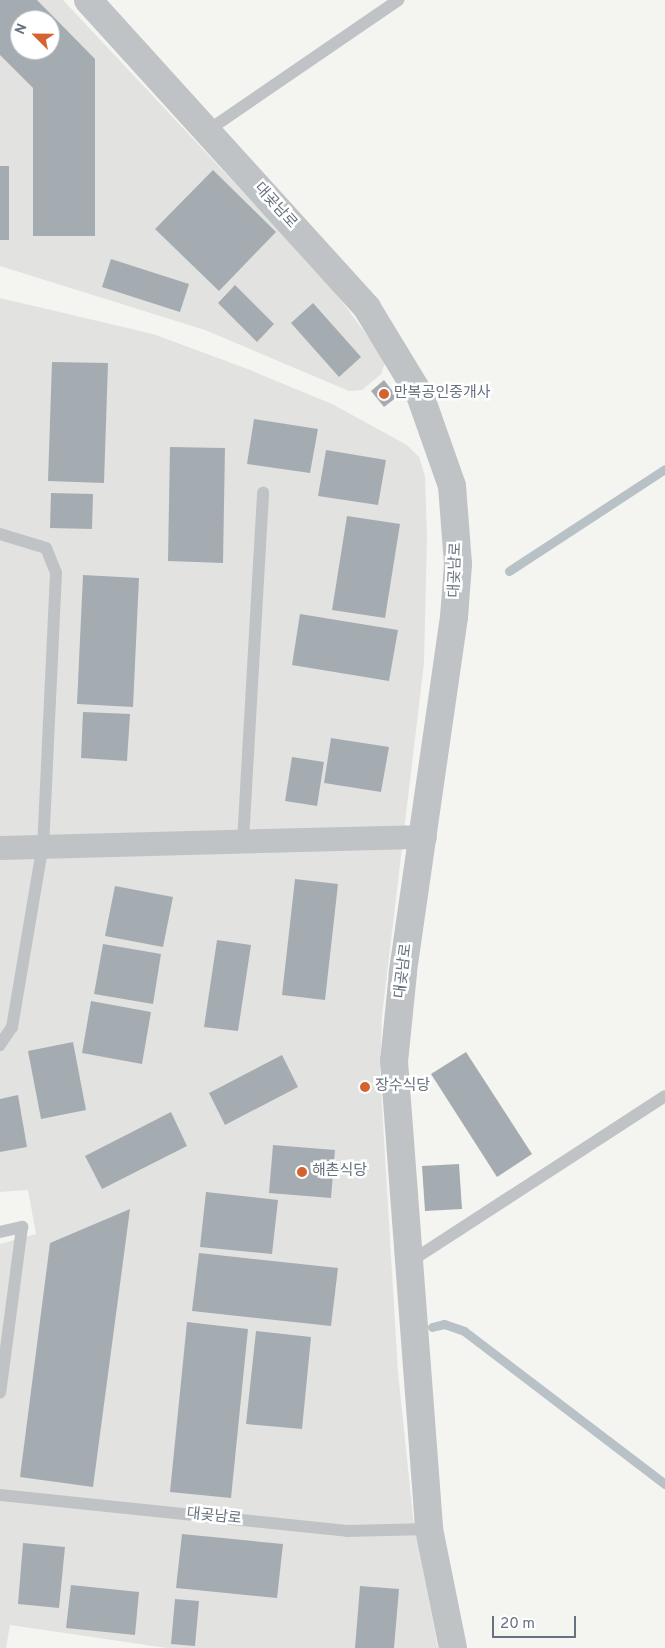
<!DOCTYPE html>
<html>
<head>
<meta charset="utf-8">
<style>
  body { margin:0 }
  #map { position:relative; width:665px; height:1648px; overflow:hidden; background:#f4f4f1; font-family:Overpass,"Noto Sans KR",sans-serif }
  div>[style] { position:absolute }
  .built>* { inset:0; background:#e2e3e1 }
  .stream>* { height:9px; margin:-4.5px; padding:0 4.5px; transform-origin:4.5px; border-radius:4.5px; background:#b8c1c6 }
  .building>* { inset:0; background:#a5acb1 }
  .service>* { height:12px; margin:-6px; padding:0 6px; transform-origin:6px; border-radius:6px; background:#c0c3c6 }
  .minor>* { height:24px; margin:-12px; padding:0 12px; transform-origin:12px; border-radius:12px; background:#c0c3c6 }
  .tertiary>* { height:28px; margin:-14px; padding:0 14px; transform-origin:14px; border-radius:14px; background:#c0c3c6 }
  .dots>* { width:14px; height:14px; translate:-50% -50%; box-sizing:border-box; border:2px solid #fff; border-radius:50% }
  span { translate:-50% -50%; white-space:nowrap; text-align:center; line-height:1.15; -webkit-text-stroke:5px #fff; paint-order:stroke }
  .street-label { font-size:15px; color:#66727f }
  .poi-label { font-size:15px; color:#66727f }
  .left { translate:0 -50%; text-align:left }
  .north { position:absolute; left:10px; top:10px; width:50px; height:50px; box-sizing:border-box; background:#fff; border:1px solid #c2c7cc; border-radius:50%; rotate:293deg; font-size:14px; font-weight:700; line-height:20px; text-align:center; color:#66727f }
  .north::after { content:''; display:block; margin:auto; width:18px; height:22px; background:#d46331; clip-path:polygon(50% 0,100% 100%,50% 72%,0 100%) }
  .scale { position:absolute; left:492px; top:1616px; width:84px; height:22px; box-sizing:border-box; border:2px solid #66727f; border-top:0; padding-left:6px; font-size:15px; line-height:18px; white-space:nowrap; color:#66727f; -webkit-text-stroke:4px #fff; paint-order:stroke }
</style>
</head>
<body>
<div id="map">
  <div class="built">
    <i style="clip-path:polygon(evenodd,0 0,63px 0,329px 284px,386px 361px,381px 374px,362px 390px,349px 391px,205px 330px,0 266px,0 0,20px 20px,50px 20px,50px 50px,20px 50px,20px 20px)"></i>
    <i style="clip-path:polygon(0 298px,153px 334px,245px 368px,332px 404px,407px 445px,419px 457px,425px 476px,427px 537px,424px 663px,382px 1016px,380px 1072px,398px 1372px,413px 1516px,438px 1648px,167px 1648px,10px 1625px,6px 1648px,0 1648px,0 1244px,36px 1234px,28px 1190px,0 1192px)"></i>
  </div>
  <div class="stream">
    <i style="left:509px;top:571px;width:186px;rotate:-33.2deg"></i>
    <i style="left:432px;top:1327px;width:12px;rotate:-14deg"></i>
    <i style="left:444px;top:1324px;width:21px;rotate:19deg"></i>
    <i style="left:464px;top:1331px;width:253px;rotate:37.3deg"></i>
  </div>
  <div class="building">
    <i style="clip-path:polygon(evenodd,0 0,37px 0,95px 59px,95px 236px,33px 236px,33px 88px,0 55px,0 0,20px 20px,50px 20px,50px 50px,20px 50px,20px 20px)"></i>
    <i style="clip-path:polygon(0 166px,9px 166px,9px 240px,0 240px)"></i>
    <i style="clip-path:polygon(213px 170px,276px 232px,219px 291px,155px 229px)"></i>
    <i style="clip-path:polygon(111px 259px,189px 284px,180px 312px,102px 287px)"></i>
    <i style="clip-path:polygon(235px 285px,274px 324px,257px 342px,218px 303px)"></i>
    <i style="clip-path:polygon(313px 303px,361px 357px,339px 377px,291px 323px)"></i>
    <i style="clip-path:polygon(52px 362px,108px 363px,104px 483px,48px 481px)"></i>
    <i style="clip-path:polygon(384px 380px,397px 397px,384px 407px,371px 391px)"></i>
    <i style="clip-path:polygon(254px 419px,318px 429px,310px 473px,247px 464px)"></i>
    <i style="clip-path:polygon(170px 447px,225px 448px,223px 563px,168px 561px)"></i>
    <i style="clip-path:polygon(326px 450px,386px 460px,378px 505px,318px 496px)"></i>
    <i style="clip-path:polygon(51px 493px,93px 494px,92px 529px,50px 528px)"></i>
    <i style="clip-path:polygon(347px 516px,400px 524px,385px 618px,332px 610px)"></i>
    <i style="clip-path:polygon(83px 575px,139px 578px,133px 707px,77px 704px)"></i>
    <i style="clip-path:polygon(300px 614px,398px 630px,389px 681px,292px 665px)"></i>
    <i style="clip-path:polygon(83px 712px,130px 714px,127px 761px,81px 758px)"></i>
    <i style="clip-path:polygon(331px 738px,389px 747px,381px 792px,324px 783px)"></i>
    <i style="clip-path:polygon(292px 757px,324px 762px,317px 806px,285px 801px)"></i>
    <i style="clip-path:polygon(295px 879px,338px 884px,325px 1000px,282px 995px)"></i>
    <i style="clip-path:polygon(115px 886px,173px 897px,163px 947px,105px 936px)"></i>
    <i style="clip-path:polygon(217px 940px,251px 945px,238px 1031px,204px 1027px)"></i>
    <i style="clip-path:polygon(103px 944px,161px 954px,153px 1004px,94px 994px)"></i>
    <i style="clip-path:polygon(91px 1001px,151px 1012px,142px 1064px,82px 1053px)"></i>
    <i style="clip-path:polygon(73px 1042px,86px 1110px,41px 1119px,28px 1051px)"></i>
    <i style="clip-path:polygon(466px 1052px,532px 1154px,497px 1177px,431px 1074px)"></i>
    <i style="clip-path:polygon(282px 1055px,298px 1087px,225px 1125px,209px 1093px)"></i>
    <i style="clip-path:polygon(18px 1095px,27px 1147px,0 1152px,0 1099px)"></i>
    <i style="clip-path:polygon(171px 1112px,187px 1146px,102px 1189px,85px 1156px)"></i>
    <i style="clip-path:polygon(273px 1145px,335px 1150px,331px 1198px,269px 1193px)"></i>
    <i style="clip-path:polygon(459px 1164px,462px 1209px,425px 1211px,422px 1166px)"></i>
    <i style="clip-path:polygon(206px 1192px,278px 1200px,272px 1254px,200px 1247px)"></i>
    <i style="clip-path:polygon(130px 1209px,93px 1487px,20px 1477px,50px 1243px)"></i>
    <i style="clip-path:polygon(199px 1253px,338px 1268px,331px 1326px,192px 1311px)"></i>
    <i style="clip-path:polygon(187px 1322px,248px 1329px,231px 1498px,170px 1492px)"></i>
    <i style="clip-path:polygon(256px 1331px,311px 1337px,302px 1429px,246px 1424px)"></i>
    <i style="clip-path:polygon(182px 1534px,283px 1544px,277px 1598px,176px 1588px)"></i>
    <i style="clip-path:polygon(23px 1543px,65px 1547px,59px 1608px,18px 1604px)"></i>
    <i style="clip-path:polygon(71px 1585px,139px 1592px,135px 1635px,66px 1628px)"></i>
    <i style="clip-path:polygon(360px 1586px,399px 1589px,394px 1648px,355px 1648px)"></i>
    <i style="clip-path:polygon(175px 1599px,199px 1601px,195px 1646px,171px 1644px)"></i>
  </div>
  <div class="service">
    <i style="left:207px;top:131px;width:232px;rotate:-34.4deg"></i>
    <i style="left:0;top:534px;width:48px;rotate:16.9deg"></i>
    <i style="left:46px;top:548px;width:27px;rotate:68deg"></i>
    <i style="left:56px;top:573px;width:271px;rotate:92.7deg"></i>
    <i style="left:43px;top:844px;width:186px;rotate:99.6deg"></i>
    <i style="left:12px;top:1027px;width:22px;rotate:124deg"></i>
    <i style="left:243px;top:841px;width:349px;rotate:-86.7deg"></i>
    <i style="left:0;top:1232px;width:23px;rotate:-13deg"></i>
    <i style="left:22px;top:1227px;width:167px;rotate:97.5deg"></i>
    <i style="left:408px;top:1263px;width:306px;rotate:-33deg"></i>
    <i style="left:0;top:1495px;width:349px;rotate:5.9deg"></i>
    <i style="left:347px;top:1531px;width:82px;rotate:-1.4deg"></i>
  </div>
  <div class="minor">
    <i style="left:0;top:848px;width:425px;rotate:-1.5deg"></i>
  </div>
  <div class="tertiary">
    <i style="left:88px;top:0;width:416px;rotate:47.8deg"></i>
    <i style="left:367px;top:308px;width:102px;rotate:58.7deg"></i>
    <i style="left:420px;top:395px;width:96px;rotate:70.6deg"></i>
    <i style="left:452px;top:486px;width:78px;rotate:85.6deg"></i>
    <i style="left:458px;top:564px;width:53px;rotate:94.3deg"></i>
    <i style="left:454px;top:617px;width:360px;rotate:98.2deg"></i>
    <i style="left:403px;top:973px;width:88px;rotate:95.8deg"></i>
    <i style="left:394px;top:1061px;width:469px;rotate:85.7deg"></i>
    <i style="left:429px;top:1529px;width:121px;rotate:78.6deg"></i>
  </div>
  <div class="dots">
    <i style="left:384px;top:394px;background:#d46331"></i>
    <i style="left:365px;top:1087px;background:#d46331"></i>
    <i style="left:302px;top:1172px;background:#d46331"></i>
  </div>
  <div class="street-label">
    <span style="left:275px;top:206px;rotate:48deg">대곶남로</span>
    <span style="left:456px;top:570px;rotate:-88deg">대곶남로</span>
    <span style="left:404px;top:971px;rotate:-83deg">대곶남로</span>
    <span style="left:214px;top:1517px;rotate:6deg">대곶남로</span>
  </div>
  <div class="poi-label">
    <span class="left" style="left:394px;top:394px">만복공인중개사</span>
    <span class="left" style="left:375px;top:1087px">장수식당</span>
    <span class="left" style="left:312px;top:1172px">해촌식당</span>
  </div>
  <div class="north">N</div>
  <div class="scale">20 m</div>
</div>
</body>
</html>
